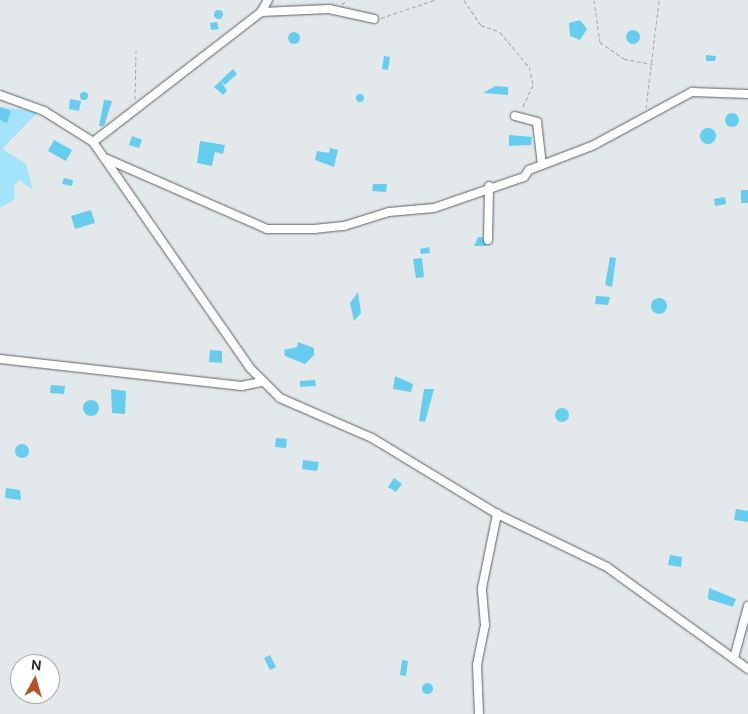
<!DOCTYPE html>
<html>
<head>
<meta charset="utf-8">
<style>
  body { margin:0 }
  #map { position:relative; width:748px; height:714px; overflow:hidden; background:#e3e8ea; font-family:"DM Sans",sans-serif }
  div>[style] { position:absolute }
  .green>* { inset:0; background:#a3e3fb }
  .building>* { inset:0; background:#66cdef }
  .round { border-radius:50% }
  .path>* { height:1px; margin-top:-0.5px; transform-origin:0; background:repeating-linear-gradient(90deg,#a3a7a9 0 4px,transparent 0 6.5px) }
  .roads { filter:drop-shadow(0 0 1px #5c6162) drop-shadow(0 0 1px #5c6162) }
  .minor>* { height:8px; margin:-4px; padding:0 4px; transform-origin:4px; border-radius:4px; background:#fff }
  span { translate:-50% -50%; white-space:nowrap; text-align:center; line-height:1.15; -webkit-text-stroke:5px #fff; paint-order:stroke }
  .north { position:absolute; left:10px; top:654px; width:50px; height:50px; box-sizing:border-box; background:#fff; border:1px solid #a9aaaa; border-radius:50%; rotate:6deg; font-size:14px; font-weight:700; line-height:20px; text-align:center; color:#292b2b }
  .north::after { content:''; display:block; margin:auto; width:18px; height:22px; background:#b85224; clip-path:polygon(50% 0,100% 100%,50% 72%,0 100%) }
</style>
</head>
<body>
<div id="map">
  <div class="green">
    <i style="clip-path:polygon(0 107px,38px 112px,2px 149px,26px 164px,33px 190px,19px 180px,14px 186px,15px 199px,0 208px)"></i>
  </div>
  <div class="building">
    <i class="round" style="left:213.5px;top:9.5px;width:9px;height:9px"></i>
    <i style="clip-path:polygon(580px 20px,587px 29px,580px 40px,570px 36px,569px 23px)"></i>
    <i style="clip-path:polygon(217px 22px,219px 29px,211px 30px,210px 23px)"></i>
    <i class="round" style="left:626px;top:30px;width:14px;height:14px"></i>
    <i class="round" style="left:288px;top:32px;width:12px;height:12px"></i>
    <i style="clip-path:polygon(706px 55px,716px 56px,715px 61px,706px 61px)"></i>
    <i style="clip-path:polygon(384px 56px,390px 57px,388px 70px,382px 69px)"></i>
    <i style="clip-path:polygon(233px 69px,237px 74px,225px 85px,221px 81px,227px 91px,223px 95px,214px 87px)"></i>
    <i style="clip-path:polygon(495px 86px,508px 87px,508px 95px,483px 93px)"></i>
    <i class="round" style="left:80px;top:92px;width:8px;height:8px"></i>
    <i class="round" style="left:356px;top:94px;width:8px;height:8px"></i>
    <i style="clip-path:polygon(70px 99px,81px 101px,79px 111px,69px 109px)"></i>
    <i style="clip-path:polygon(104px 100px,112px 101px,104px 126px,99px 126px)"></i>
    <i style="clip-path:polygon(0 107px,11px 111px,7px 123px,0 120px)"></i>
    <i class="round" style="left:725px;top:113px;width:14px;height:14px"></i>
    <i class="round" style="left:700px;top:128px;width:16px;height:16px"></i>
    <i style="clip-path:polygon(509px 135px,532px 137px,531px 145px,509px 146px)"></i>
    <i style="clip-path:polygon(132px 136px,142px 140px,139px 148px,129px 145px)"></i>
    <i style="clip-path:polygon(54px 140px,72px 150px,66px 161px,48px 151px)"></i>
    <i style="clip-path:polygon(200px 141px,225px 145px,223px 154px,215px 152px,212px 166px,197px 163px)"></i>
    <i style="clip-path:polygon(330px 148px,338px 150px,334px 167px,315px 160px,317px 151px,329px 153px)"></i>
    <i style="clip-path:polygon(64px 178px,73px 180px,72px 186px,62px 184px)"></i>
    <i style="clip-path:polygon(373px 184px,387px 184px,386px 192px,372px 191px)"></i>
    <i style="clip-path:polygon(741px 190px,748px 190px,748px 203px,741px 203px)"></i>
    <i style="clip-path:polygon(725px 197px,726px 204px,715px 206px,714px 199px)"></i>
    <i style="clip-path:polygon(91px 210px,95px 223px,75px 229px,71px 216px)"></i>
    <i style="clip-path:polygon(478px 237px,482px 237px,487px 246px,474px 246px)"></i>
    <i style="clip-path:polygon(429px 247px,430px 253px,421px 254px,420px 249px)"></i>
    <i style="clip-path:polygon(610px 257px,616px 258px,612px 287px,605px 285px)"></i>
    <i style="clip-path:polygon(422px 258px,424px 277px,416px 278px,413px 259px)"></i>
    <i style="clip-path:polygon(358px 292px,361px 313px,354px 321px,350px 303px)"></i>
    <i style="clip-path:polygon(596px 296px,610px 297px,608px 305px,595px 304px)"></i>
    <i class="round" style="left:651px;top:298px;width:16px;height:16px"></i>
    <i style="clip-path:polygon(298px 342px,314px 348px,314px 355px,305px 364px,285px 356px,284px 350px,297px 347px)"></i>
    <i style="clip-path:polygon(210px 350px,222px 351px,222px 363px,209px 362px)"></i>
    <i style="clip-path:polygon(395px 376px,413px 384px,411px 392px,393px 389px)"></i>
    <i style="clip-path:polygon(315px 380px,316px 386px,300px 387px,300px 381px)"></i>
    <i style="clip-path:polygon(51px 385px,65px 386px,64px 394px,50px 393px)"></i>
    <i style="clip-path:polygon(111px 389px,126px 391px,125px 414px,112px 413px)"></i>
    <i style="clip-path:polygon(424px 389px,434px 389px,425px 422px,419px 421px)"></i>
    <i class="round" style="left:83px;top:400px;width:16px;height:16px"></i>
    <i class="round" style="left:555px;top:408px;width:14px;height:14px"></i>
    <i style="clip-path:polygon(276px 438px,287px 439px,286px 448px,275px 447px)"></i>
    <i class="round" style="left:15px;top:444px;width:14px;height:14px"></i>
    <i style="clip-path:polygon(303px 460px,319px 462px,317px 471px,302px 469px)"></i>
    <i style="clip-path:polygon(394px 478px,402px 484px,396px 492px,388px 487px)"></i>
    <i style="clip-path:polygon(6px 488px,20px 490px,21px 500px,5px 498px)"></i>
    <i style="clip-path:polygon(736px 509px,748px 511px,748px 522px,734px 520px)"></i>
    <i style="clip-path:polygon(670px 555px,682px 557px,681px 567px,668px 565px)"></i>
    <i style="clip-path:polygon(709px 588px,736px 599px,733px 607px,708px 599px)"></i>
    <i style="clip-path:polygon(270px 655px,276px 667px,270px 670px,264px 658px)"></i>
    <i style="clip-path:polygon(402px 660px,408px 661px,406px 676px,400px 675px)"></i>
    <i class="round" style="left:421.5px;top:682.5px;width:11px;height:11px"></i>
  </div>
  <div class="path">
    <i style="left:464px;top:0;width:30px;rotate:56deg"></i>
    <i style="left:481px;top:25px;width:20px;rotate:20deg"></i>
    <i style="left:500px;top:32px;width:45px;rotate:50.4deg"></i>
    <i style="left:529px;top:67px;width:18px;rotate:77deg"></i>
    <i style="left:533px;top:85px;width:26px;rotate:115deg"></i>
    <i style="left:594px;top:0;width:42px;rotate:81.9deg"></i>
    <i style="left:600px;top:42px;width:29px;rotate:35deg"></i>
    <i style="left:624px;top:59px;width:29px;rotate:10deg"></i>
    <i style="left:342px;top:4px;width:7px;rotate:-34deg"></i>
    <i style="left:381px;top:18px;width:56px;rotate:-18.8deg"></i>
    <i style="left:135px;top:99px;width:48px;rotate:-88.8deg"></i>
    <i style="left:646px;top:108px;width:109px;rotate:-83.1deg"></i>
  </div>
  <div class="roads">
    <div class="minor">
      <i style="left:261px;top:12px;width:14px;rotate:-60deg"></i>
      <i style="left:0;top:95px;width:47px;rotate:20deg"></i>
      <i style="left:44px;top:111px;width:58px;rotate:32.3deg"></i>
      <i style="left:93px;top:142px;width:275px;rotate:55.2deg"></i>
      <i style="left:250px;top:368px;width:42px;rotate:45deg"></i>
      <i style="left:280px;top:398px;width:100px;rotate:23.5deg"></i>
      <i style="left:372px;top:438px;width:146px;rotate:31.3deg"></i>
      <i style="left:497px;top:514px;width:122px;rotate:25.7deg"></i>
      <i style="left:607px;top:567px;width:174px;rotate:35.9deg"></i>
      <i style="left:515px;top:116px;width:23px;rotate:15deg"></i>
      <i style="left:537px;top:122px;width:43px;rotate:83.4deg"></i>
      <i style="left:93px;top:142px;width:212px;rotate:-37.7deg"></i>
      <i style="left:261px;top:12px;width:68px;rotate:-2.5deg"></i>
      <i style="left:329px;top:9px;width:46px;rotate:12.5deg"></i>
      <i style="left:107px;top:159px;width:175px;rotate:23.6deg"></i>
      <i style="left:267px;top:229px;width:47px"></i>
      <i style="left:314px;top:229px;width:30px;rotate:-6deg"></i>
      <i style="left:344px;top:226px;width:47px;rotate:-17.3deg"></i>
      <i style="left:389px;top:212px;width:45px;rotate:-5.1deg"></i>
      <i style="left:434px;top:208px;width:95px;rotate:-19deg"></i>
      <i style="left:524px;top:177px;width:9px;rotate:-54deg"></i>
      <i style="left:529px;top:170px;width:67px;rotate:-20.9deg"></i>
      <i style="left:592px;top:146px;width:114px;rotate:-28.4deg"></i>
      <i style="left:692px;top:92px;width:56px;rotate:2deg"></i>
      <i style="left:488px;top:240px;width:54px;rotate:-88.9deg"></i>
      <i style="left:0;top:359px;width:243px;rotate:6.4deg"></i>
      <i style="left:241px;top:386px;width:21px;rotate:-11deg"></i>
      <i style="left:734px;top:658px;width:54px;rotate:-74.9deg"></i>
      <i style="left:479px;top:714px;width:49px;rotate:-92.3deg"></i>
      <i style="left:477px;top:665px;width:41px;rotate:-78.7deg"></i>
      <i style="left:485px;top:625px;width:37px;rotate:-95deg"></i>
      <i style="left:482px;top:588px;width:76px;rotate:-78.5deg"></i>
    </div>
  </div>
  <div class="north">N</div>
</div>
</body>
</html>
